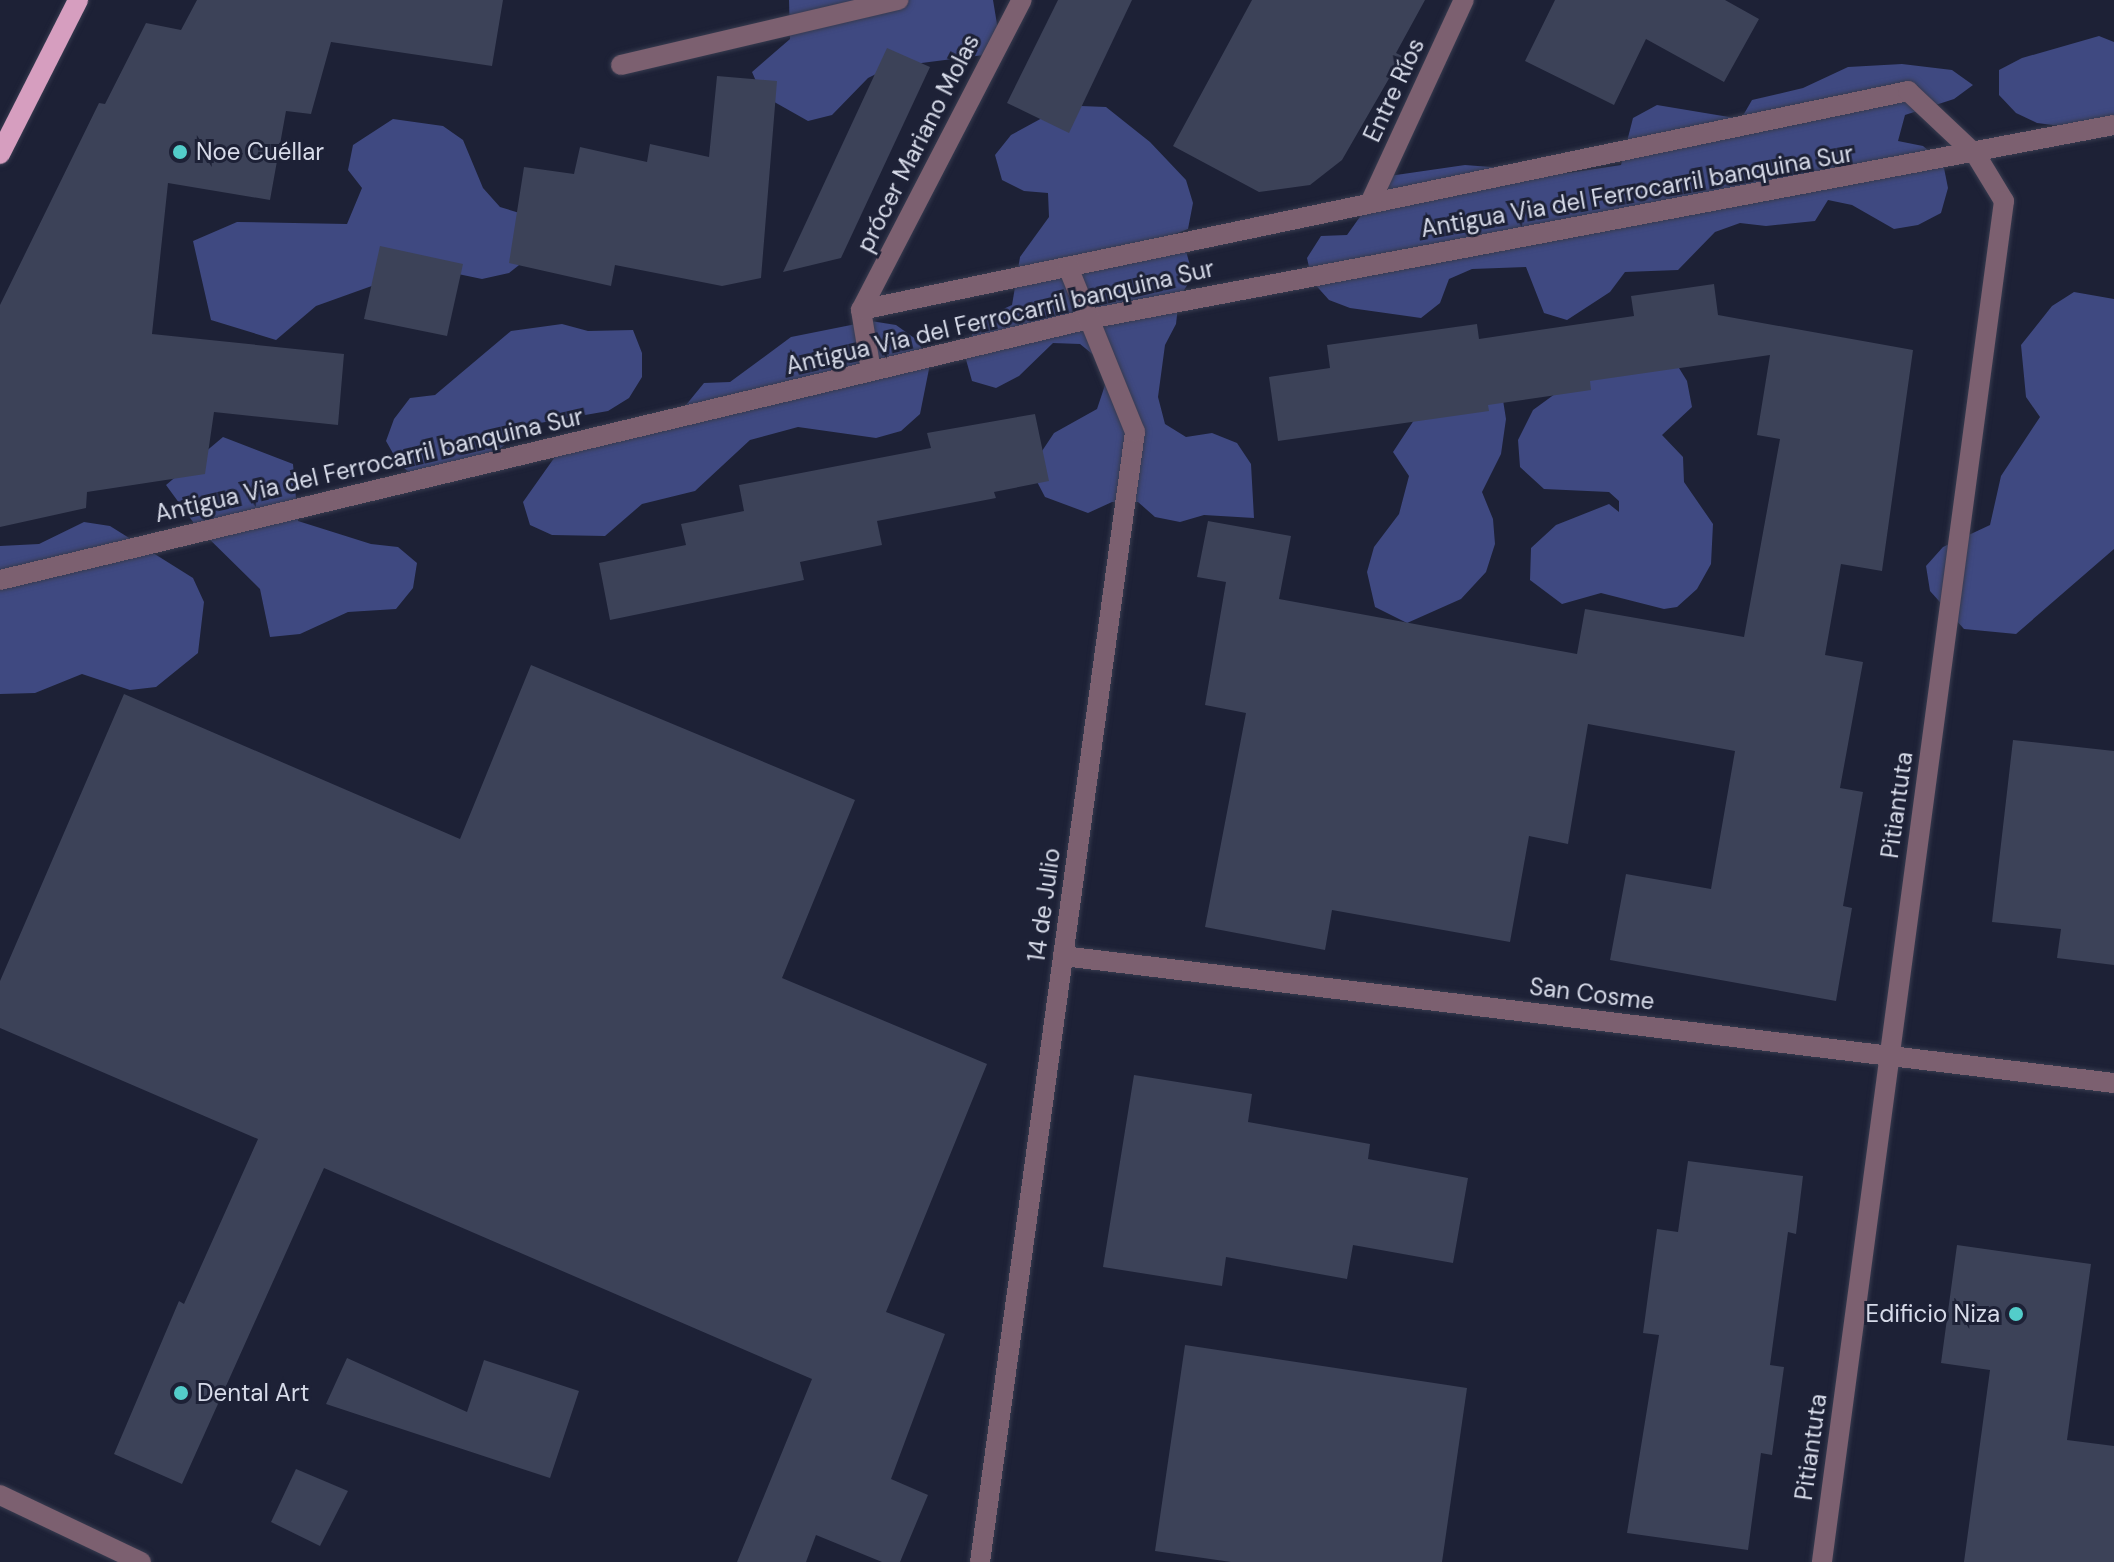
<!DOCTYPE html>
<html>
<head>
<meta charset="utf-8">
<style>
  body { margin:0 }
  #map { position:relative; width:2114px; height:1562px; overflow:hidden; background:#1d2136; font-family:"DM Sans",sans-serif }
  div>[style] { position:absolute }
  .forest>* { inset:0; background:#3f4981 }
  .building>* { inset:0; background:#3c4258 }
  .roads { filter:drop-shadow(0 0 2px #373b4f) drop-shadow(0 0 2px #373b4f) }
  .minor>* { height:20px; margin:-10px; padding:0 10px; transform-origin:10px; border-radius:10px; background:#7c6070 }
  .major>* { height:20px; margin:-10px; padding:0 10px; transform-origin:10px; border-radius:10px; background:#d69ebf }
  .dots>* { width:22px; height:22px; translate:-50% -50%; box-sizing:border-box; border:4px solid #1d2136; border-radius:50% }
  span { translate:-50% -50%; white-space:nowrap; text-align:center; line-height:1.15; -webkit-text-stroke:6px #1d2136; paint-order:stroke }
  .street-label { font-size:24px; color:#d7dbe9 }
  .poi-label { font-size:24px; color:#d7dbe9 }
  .left { translate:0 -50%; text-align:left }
  .right { translate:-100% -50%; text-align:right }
</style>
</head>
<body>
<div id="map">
  <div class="forest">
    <i style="clip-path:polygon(789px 0,993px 0,998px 30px,992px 54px,890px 67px,868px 78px,832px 115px,808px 121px,762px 95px,752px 72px,790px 39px)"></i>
    <i style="clip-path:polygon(2099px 36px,2114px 42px,2114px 126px,2092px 130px,2037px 123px,2016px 113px,1999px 95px,1999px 70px,2022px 58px)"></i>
    <i style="clip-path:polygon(1902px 64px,1952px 70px,1973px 85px,1954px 99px,1905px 115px,1898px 141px,1923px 146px,1943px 163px,1948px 188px,1941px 213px,1918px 225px,1894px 229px,1852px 205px,1828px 200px,1815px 221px,1766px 226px,1740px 223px,1715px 232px,1678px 270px,1625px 272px,1610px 292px,1567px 320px,1544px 313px,1526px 267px,1472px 269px,1449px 279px,1440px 303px,1421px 318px,1350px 308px,1329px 300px,1312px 281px,1307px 258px,1321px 236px,1347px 235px,1389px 176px,1465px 165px,1568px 173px,1621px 165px,1633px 118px,1657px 105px,1741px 119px,1752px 100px,1803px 88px,1848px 67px)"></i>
    <i style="clip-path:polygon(1081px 106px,1106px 107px,1150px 142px,1186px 180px,1193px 203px,1188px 229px,1165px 238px,1186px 251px,1193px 276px,1179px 298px,1176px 324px,1165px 345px,1158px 397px,1165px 424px,1186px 437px,1212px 433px,1237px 443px,1251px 464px,1254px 518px,1204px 515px,1180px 522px,1155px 517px,1138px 502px,1112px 502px,1088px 513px,1045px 497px,1034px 476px,1040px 454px,1054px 433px,1097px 409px,1105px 385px,1101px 361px,1080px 344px,1053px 343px,1019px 376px,996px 388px,972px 381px,965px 356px,973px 332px,990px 315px,1012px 305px,1020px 257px,1049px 217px,1048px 193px,1024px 191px,1002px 180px,995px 155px,1011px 135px,1055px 111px)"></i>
    <i style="clip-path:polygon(393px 119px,443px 126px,463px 140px,483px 188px,500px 207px,526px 215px,528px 258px,509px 273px,482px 279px,458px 274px,394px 278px,316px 306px,276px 340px,211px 320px,193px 241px,237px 222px,347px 224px,362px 188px,348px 170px,353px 145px)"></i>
    <i style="clip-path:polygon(2074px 292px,2114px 299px,2114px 549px,2016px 634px,1964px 629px,1930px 591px,1926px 566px,1943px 547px,1990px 525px,2001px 476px,2040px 417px,2026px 397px,2021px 345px,2052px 306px)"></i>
    <i style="clip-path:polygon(871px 321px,896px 325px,917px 340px,930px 364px,920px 414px,901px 431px,876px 438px,798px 427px,750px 440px,695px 491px,642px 504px,605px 536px,552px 535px,530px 525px,523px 502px,564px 444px,672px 422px,704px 383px,730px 382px,791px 337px)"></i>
    <i style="clip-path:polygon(562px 324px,588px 331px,633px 330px,642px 353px,642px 377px,629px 398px,608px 411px,534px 424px,470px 470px,420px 481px,399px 464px,386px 441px,394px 419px,410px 398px,435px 395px,511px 331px)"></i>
    <i style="clip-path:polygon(1671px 355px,1687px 381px,1692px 407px,1662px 435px,1683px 457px,1684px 482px,1713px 524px,1711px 564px,1697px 589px,1677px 607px,1664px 609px,1601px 593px,1562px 604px,1530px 580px,1531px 548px,1556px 525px,1609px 504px,1619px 512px,1619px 501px,1609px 492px,1544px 489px,1520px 467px,1518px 440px,1533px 410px,1596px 364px)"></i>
    <i style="clip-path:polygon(1500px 381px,1506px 419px,1501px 454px,1482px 492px,1493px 519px,1495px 544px,1486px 572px,1461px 599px,1407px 623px,1375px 607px,1367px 572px,1374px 547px,1399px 514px,1409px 476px,1393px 452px,1420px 411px)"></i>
    <i style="clip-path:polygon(223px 437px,293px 464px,298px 521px,371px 544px,398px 547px,417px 563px,413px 588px,396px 609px,348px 612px,300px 634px,270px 637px,260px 589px,196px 526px,166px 485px)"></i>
    <i style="clip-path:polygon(84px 522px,110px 526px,193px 578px,204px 602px,198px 653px,156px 687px,130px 690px,82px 674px,35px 693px,0 694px,0 546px,39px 544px)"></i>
  </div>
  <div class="building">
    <i style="clip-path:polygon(197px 0,503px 0,492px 66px,331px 42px,311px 114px,286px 111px,270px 200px,168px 183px,152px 334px,344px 354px,338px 425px,214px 412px,205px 474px,87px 492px,86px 508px,0 527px,0 305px,99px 103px,105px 104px,146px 23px,181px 30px)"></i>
    <i style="clip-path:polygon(1058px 0,1132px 0,1069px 133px,1007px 103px)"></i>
    <i style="clip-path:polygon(1252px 0,1425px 0,1396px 53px,1402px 56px,1342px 160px,1310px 185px,1259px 192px,1173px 146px)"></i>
    <i style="clip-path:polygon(1555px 0,1725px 0,1759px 19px,1724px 82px,1646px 39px,1614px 105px,1525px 61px)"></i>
    <i style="clip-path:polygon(887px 48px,930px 67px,841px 258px,783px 272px)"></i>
    <i style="clip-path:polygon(717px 76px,777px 81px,761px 278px,722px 286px,615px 265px,611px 286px,509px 263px,524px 167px,574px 174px,580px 147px,647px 162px,650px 144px,709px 157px)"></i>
    <i style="clip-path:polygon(380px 246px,463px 264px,447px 336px,364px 319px)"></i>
    <i style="clip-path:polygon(1714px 284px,1718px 315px,1913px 350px,1882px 571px,1841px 564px,1825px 655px,1863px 662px,1840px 788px,1863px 792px,1843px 906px,1852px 908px,1836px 1001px,1610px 960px,1626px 874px,1711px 889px,1735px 751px,1588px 724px,1568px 844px,1529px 836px,1510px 942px,1332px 910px,1325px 950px,1205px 927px,1246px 713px,1205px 705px,1226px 582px,1197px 577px,1208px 521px,1291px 536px,1279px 599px,1577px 654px,1585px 609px,1744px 637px,1780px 439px,1757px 435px,1770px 355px,1590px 381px,1591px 390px,1488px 405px,1489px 411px,1278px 441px,1269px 377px,1330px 368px,1327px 345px,1477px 324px,1479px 339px,1634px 316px,1631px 296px)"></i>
    <i style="clip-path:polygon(1035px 414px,1049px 481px,994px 492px,996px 498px,877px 521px,882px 545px,800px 562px,804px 580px,610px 620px,599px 563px,686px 545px,681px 524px,744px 511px,739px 485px,931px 448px,927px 433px)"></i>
    <i style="clip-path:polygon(531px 665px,855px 800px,782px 978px,987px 1064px,886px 1312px,945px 1334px,891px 1479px,928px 1495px,900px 1562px,882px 1562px,816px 1535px,806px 1562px,737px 1562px,812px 1379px,324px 1168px,182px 1484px,114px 1454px,179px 1301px,184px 1304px,258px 1139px,0 1028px,0 981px,124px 694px,460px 839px)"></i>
    <i style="clip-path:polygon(2013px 740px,2114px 751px,2114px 965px,2057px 958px,2061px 929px,1992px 922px)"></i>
    <i style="clip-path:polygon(1134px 1075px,1252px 1094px,1248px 1122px,1370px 1144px,1368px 1159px,1468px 1178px,1453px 1263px,1353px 1245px,1347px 1279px,1226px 1257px,1222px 1286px,1103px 1267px)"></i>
    <i style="clip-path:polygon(1688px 1161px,1803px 1176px,1796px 1234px,1788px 1232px,1770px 1365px,1784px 1367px,1772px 1455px,1761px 1453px,1748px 1550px,1627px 1533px,1659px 1335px,1643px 1333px,1657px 1229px,1678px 1232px)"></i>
    <i style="clip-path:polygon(1957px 1245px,2091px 1264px,2067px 1440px,2114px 1446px,2114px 1562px,1964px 1562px,1990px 1370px,1941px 1363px)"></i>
    <i style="clip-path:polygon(1185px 1345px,1467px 1388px,1442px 1562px,1231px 1562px,1155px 1551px)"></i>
    <i style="clip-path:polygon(347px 1358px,467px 1412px,484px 1360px,579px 1391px,550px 1478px,326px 1404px)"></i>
    <i style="clip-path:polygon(296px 1469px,348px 1491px,320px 1546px,271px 1522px)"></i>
  </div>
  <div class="roads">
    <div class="minor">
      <i style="left:621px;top:65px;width:285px;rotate:-13.2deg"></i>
      <i style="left:1370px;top:203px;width:224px;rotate:-65.2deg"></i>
      <i style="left:861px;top:310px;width:349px;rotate:-62.6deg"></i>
      <i style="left:871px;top:371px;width:62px;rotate:-99.3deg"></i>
      <i style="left:861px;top:310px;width:1070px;rotate:-11.81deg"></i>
      <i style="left:1908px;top:91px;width:93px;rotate:43.3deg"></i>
      <i style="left:1976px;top:155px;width:54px;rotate:58.7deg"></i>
      <i style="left:2004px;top:201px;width:1373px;rotate:97.62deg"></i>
      <i style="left:0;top:580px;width:1120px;rotate:-13.48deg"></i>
      <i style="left:1089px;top:319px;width:1043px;rotate:-10.72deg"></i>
      <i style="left:1063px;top:956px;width:1059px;rotate:6.89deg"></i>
      <i style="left:0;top:1495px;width:156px;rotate:25.4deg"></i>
      <i style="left:980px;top:1562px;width:1141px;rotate:-82.19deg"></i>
      <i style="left:1135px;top:432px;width:178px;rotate:-112.1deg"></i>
    </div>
    <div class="major">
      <i style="left:0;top:154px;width:173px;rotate:-63.1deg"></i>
    </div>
  </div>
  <div class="dots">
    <i style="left:180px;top:152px;background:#53cdca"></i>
    <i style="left:2016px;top:1314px;background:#53cdca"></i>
    <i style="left:181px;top:1393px;background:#53cdca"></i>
  </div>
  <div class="street-label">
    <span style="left:1394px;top:90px;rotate:-65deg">Entre Ríos</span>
    <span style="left:918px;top:143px;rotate:-63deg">prócer Mariano Molas</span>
    <span style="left:1637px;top:191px;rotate:-10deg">Antigua Via del Ferrocarril banquina Sur</span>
    <span style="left:1000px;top:317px;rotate:-13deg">Antigua Via del Ferrocarril banquina Sur</span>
    <span style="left:369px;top:465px;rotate:-13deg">Antigua Via del Ferrocarril banquina Sur</span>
    <span style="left:1897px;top:805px;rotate:-82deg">Pitiantuta</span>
    <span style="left:1044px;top:905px;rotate:-82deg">14 de Julio</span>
    <span style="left:1592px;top:994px;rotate:7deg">San Cosme</span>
    <span style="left:1811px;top:1447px;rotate:-82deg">Pitiantuta</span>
  </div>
  <div class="poi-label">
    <span class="left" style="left:196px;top:152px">Noe Cuéllar</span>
    <span class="right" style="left:2000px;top:1314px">Edificio Niza</span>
    <span class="left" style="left:197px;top:1393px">Dental Art</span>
  </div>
</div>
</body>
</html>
